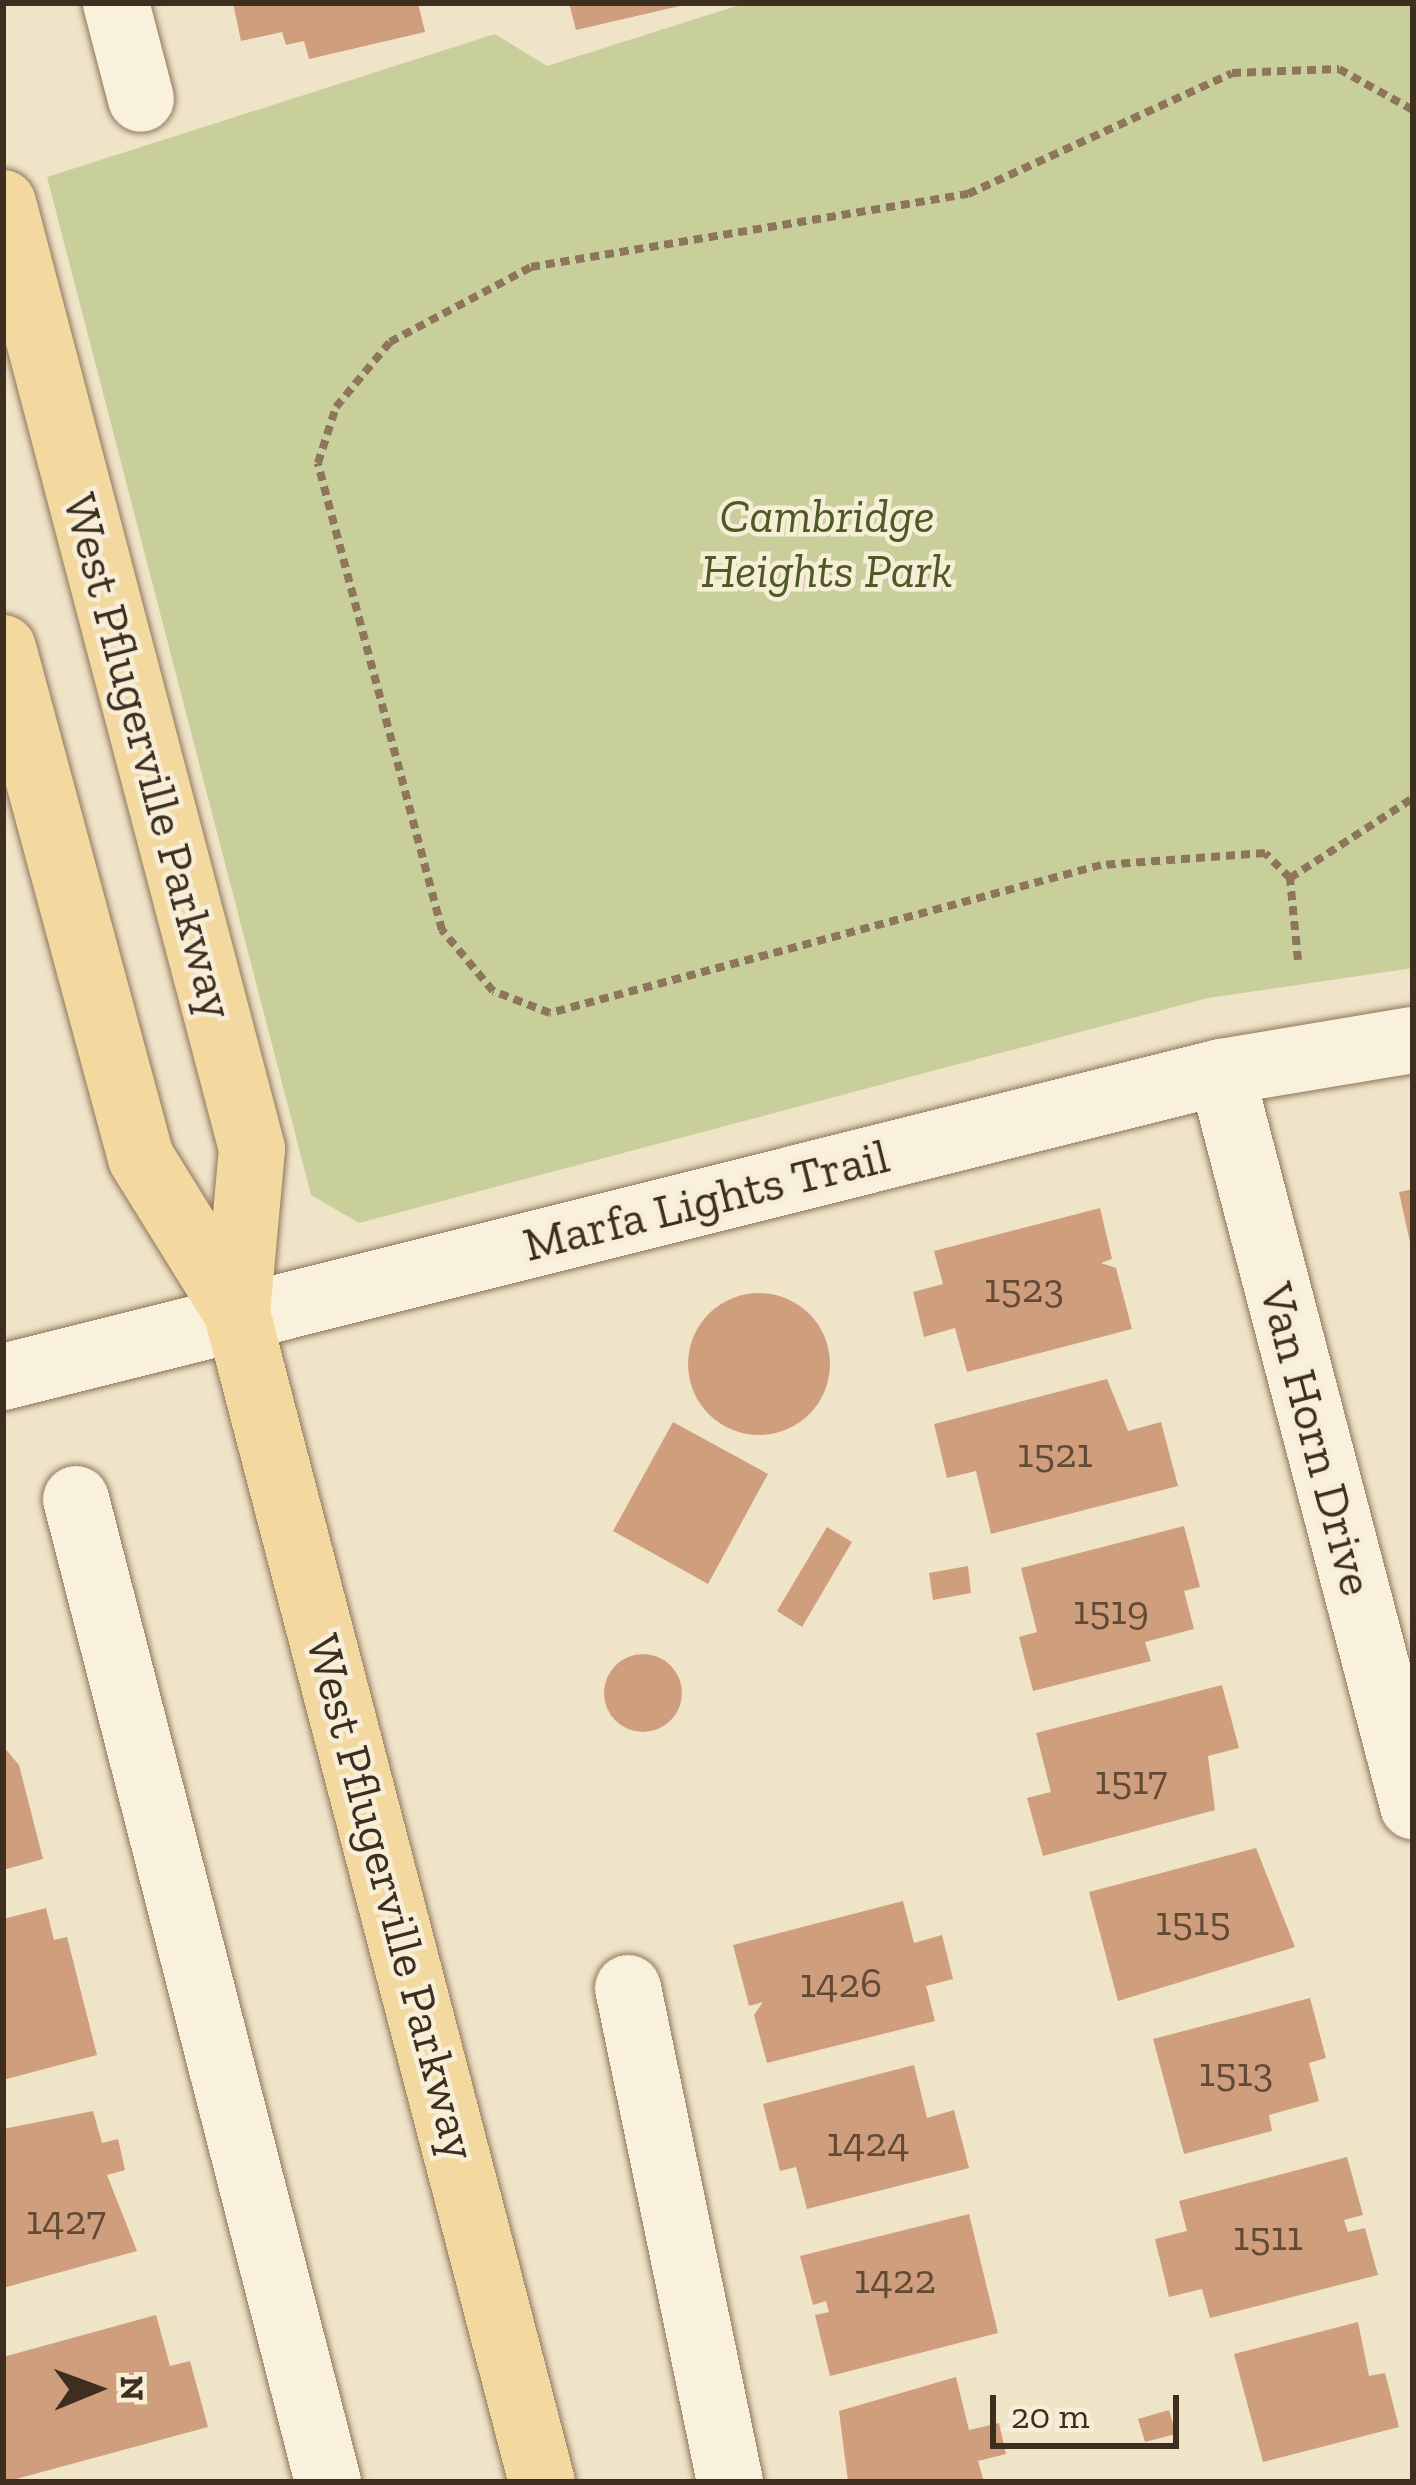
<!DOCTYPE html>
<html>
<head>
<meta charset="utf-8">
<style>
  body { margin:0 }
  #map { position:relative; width:1416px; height:2485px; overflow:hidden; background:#f0e4c8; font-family:"Zilla Slab",serif }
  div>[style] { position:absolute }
  .green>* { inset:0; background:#c9cf9b }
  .building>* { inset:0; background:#cf9f7d }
  .round { border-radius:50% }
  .path>* { height:8px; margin-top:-4px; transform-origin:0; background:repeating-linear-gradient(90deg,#8d765c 0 9px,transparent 0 15px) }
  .roads { filter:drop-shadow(0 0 3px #8d765c) drop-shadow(0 0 3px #8d765c) }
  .minor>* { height:66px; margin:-33px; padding:0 33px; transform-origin:33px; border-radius:33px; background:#faf1dc }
  .major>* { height:66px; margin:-33px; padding:0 33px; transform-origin:33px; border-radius:33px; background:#f3d9a0 }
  span { translate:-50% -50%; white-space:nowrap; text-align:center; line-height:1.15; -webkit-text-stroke:9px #f7eed8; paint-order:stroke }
  .number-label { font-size:42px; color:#624a37 }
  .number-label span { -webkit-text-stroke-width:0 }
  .park-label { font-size:48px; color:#4d5a26; font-style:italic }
  .street-label { font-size:48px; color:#3d2e20 }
  .frame { position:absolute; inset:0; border:6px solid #3d2e20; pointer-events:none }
  .north { position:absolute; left:36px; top:2329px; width:120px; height:120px; -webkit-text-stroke:9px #f7eed8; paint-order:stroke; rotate:89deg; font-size:33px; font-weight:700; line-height:48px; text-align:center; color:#3d2e20 }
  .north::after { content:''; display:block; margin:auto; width:42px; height:54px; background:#3d2e20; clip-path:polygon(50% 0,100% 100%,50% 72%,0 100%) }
  .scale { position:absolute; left:990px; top:2395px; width:189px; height:54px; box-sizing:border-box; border:6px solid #3d2e20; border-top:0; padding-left:15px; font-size:36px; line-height:42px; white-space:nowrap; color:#3d2e20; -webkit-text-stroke:9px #f7eed8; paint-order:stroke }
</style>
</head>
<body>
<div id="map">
  <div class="green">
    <i style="clip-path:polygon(746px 3px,1413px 3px,1413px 968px,1208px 998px,359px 1223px,311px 1195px,47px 177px,495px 34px,547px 66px)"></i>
  </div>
  <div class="building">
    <i style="clip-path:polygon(233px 3px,418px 3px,425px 32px,309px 59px,304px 41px,286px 45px,282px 32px,241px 41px)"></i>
    <i style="clip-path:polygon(569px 3px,684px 3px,684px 5px,576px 30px)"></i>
    <i style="clip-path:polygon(1413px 1189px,1413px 1247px,1411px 1247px,1399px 1192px)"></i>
    <i style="clip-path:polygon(1100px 1208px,1112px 1259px,1101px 1263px,1116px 1268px,1132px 1329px,967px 1372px,955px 1328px,924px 1337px,913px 1292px,943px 1284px,934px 1251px)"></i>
    <i class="round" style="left:688px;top:1293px;width:142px;height:142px"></i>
    <i style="clip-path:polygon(1107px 1379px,1128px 1431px,1161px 1422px,1178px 1486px,991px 1534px,976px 1471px,947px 1478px,934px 1424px)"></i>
    <i style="clip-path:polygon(673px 1422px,768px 1474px,708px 1584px,613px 1531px)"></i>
    <i style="clip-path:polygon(1184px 1526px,1200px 1587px,1184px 1591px,1194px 1629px,1145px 1642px,1151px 1661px,1033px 1691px,1019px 1637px,1037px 1632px,1021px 1568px)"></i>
    <i style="clip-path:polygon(827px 1527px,852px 1542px,802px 1627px,777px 1611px)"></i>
    <i style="clip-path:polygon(968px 1566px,971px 1593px,933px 1600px,929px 1573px)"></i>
    <i class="round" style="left:604px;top:1654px;width:78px;height:78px"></i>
    <i style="clip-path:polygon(1222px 1685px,1239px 1748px,1208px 1756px,1215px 1810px,1043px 1856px,1027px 1798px,1051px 1792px,1036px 1733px)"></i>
    <i style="clip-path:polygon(3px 1746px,19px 1765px,43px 1859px,3px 1870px)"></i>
    <i style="clip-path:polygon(1256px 1848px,1295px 1947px,1118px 2001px,1089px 1892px)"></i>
    <i style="clip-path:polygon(903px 1901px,914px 1943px,942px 1935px,953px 1979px,926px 1986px,935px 2021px,767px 2063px,754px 2015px,763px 2002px,749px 2006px,733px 1945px)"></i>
    <i style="clip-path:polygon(46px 1908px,54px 1940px,67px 1937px,97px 2055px,3px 2080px,3px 1919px)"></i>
    <i style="clip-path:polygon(1310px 1998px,1326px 2058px,1309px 2063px,1319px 2101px,1269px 2115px,1272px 2131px,1184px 2154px,1153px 2039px)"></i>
    <i style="clip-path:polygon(914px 2065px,927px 2118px,954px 2110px,969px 2168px,807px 2209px,796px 2167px,780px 2171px,763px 2104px)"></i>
    <i style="clip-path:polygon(93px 2111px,102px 2143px,118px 2139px,125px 2170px,107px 2175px,137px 2251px,3px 2288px,3px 2129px)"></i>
    <i style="clip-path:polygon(1347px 2157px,1363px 2215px,1344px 2220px,1348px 2232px,1365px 2228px,1378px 2275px,1210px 2318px,1202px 2289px,1169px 2297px,1155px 2239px,1187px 2231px,1179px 2201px)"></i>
    <i style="clip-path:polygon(969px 2214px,998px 2333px,830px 2376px,815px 2315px,829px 2312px,826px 2301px,813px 2305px,800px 2256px)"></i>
    <i style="clip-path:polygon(156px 2315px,170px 2366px,190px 2361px,208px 2427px,5px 2482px,3px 2357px)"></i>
    <i style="clip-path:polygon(1358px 2322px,1369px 2376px,1385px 2373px,1399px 2427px,1263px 2462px,1234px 2354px)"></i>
    <i style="clip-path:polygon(956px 2377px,969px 2430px,999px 2423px,1006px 2454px,978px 2461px,984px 2482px,848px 2482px,839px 2411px)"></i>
    <i style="clip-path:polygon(1169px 2410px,1176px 2434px,1145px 2442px,1138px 2419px)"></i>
  </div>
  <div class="path">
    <i style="left:1290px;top:878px;width:147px;rotate:-33deg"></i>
    <i style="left:1298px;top:960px;width:82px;rotate:-95.6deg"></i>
    <i style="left:1290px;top:878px;width:35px;rotate:-135deg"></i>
    <i style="left:1265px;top:853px;width:164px;rotate:175.8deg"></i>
    <i style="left:1101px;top:865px;width:571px;rotate:164.97deg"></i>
    <i style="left:550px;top:1013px;width:61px;rotate:-158.9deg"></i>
    <i style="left:493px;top:991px;width:80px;rotate:-129.9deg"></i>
    <i style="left:442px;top:930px;width:483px;rotate:-104.9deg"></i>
    <i style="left:318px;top:463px;width:59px;rotate:-72.2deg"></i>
    <i style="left:336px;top:407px;width:85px;rotate:-50.3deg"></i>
    <i style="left:390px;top:342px;width:160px;rotate:-28deg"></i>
    <i style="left:531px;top:267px;width:443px;rotate:-9.5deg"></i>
    <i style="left:968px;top:194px;width:290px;rotate:-24.6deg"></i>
    <i style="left:1232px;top:73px;width:107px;rotate:-2.1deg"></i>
    <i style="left:1339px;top:69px;width:85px;rotate:29deg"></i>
  </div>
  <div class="roads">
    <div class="minor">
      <i style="left:116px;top:3px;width:99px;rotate:75.4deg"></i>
      <i style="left:1221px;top:1072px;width:759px;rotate:75.34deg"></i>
      <i style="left:3px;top:1377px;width:1256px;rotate:-14.06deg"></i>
      <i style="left:1221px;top:1072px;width:195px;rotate:-9.5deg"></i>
      <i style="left:76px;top:1499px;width:1015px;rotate:75.62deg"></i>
      <i style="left:628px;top:1988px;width:504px;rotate:78.33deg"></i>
    </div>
    <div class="major">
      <i style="left:3px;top:203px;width:978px;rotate:75.25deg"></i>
      <i style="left:252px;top:1149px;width:165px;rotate:95.2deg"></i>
      <i style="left:3px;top:648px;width:528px;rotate:74.86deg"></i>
      <i style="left:141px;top:1158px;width:182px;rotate:58.2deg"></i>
      <i style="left:237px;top:1313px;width:1208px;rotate:75.38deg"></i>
    </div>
  </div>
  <div class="number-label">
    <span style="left:1024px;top:1288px">1523</span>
    <span style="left:1055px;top:1453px">1521</span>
    <span style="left:1111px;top:1610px">1519</span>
    <span style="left:1131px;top:1780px">1517</span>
    <span style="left:1193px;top:1921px">1515</span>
    <span style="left:841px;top:1983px">1426</span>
    <span style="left:1236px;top:2072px">1513</span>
    <span style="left:868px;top:2142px">1424</span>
    <span style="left:66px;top:2220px">1427</span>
    <span style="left:1268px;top:2236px">1511</span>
    <span style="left:895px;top:2279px">1422</span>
  </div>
  <div class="park-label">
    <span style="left:827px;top:543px">Cambridge<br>Heights Park</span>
  </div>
  <div class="street-label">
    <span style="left:149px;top:756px;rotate:75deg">West Pflugerville Parkway</span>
    <span style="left:706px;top:1200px;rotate:-14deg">Marfa Lights Trail</span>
    <span style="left:1317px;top:1439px;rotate:75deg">Van Horn Drive</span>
    <span style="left:392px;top:1897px;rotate:75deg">West Pflugerville Parkway</span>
  </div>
  <div class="frame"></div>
  <div class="north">N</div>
  <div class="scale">20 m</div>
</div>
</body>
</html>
